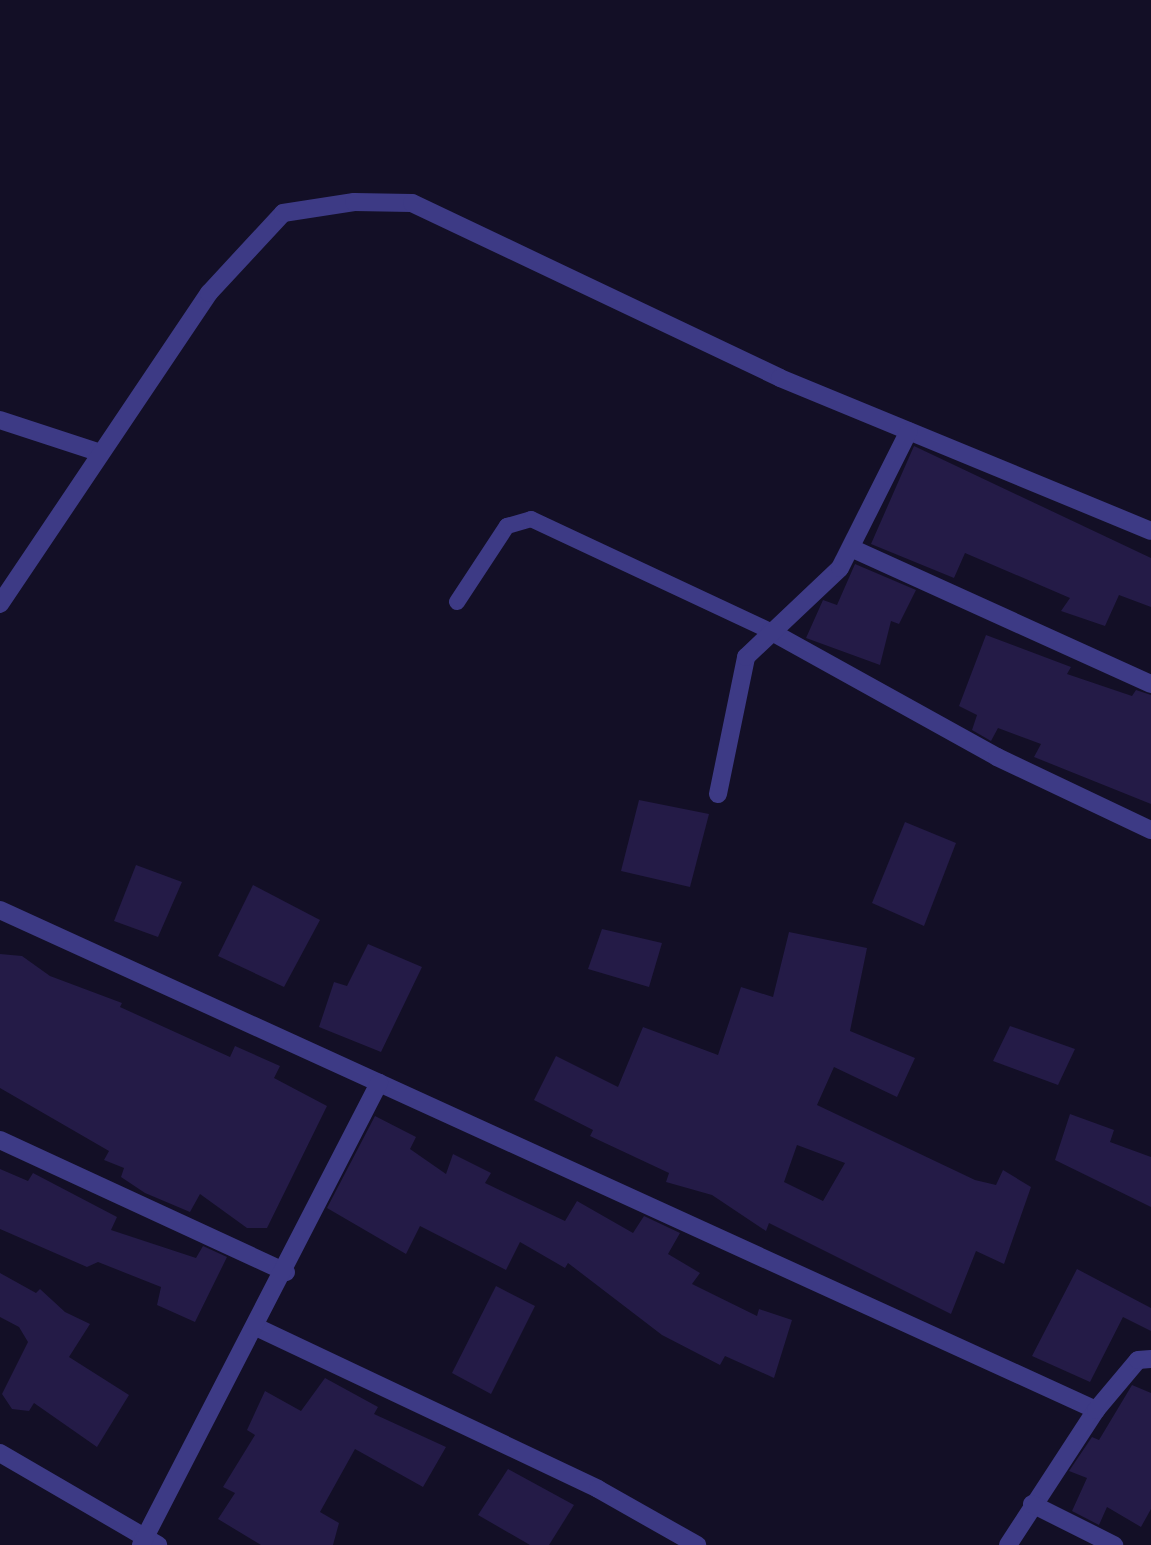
<!DOCTYPE html>
<html>
<head>
<meta charset="utf-8">
<style>
  body { margin:0 }
  #map { position:relative; width:1151px; height:1545px; overflow:hidden; background:#130f26; font-family:Quicksand,sans-serif }
  div>[style] { position:absolute }
  .building>* { inset:0; background:#241b47 }
  .service>* { height:16px; margin:-8px; padding:0 8px; transform-origin:8px; border-radius:8px; background:#3d3a85 }
  .minor>* { height:18px; margin:-9px; padding:0 9px; transform-origin:9px; border-radius:9px; background:#3d3a85 }
  span { translate:-50% -50%; white-space:nowrap; text-align:center; line-height:1.15; -webkit-text-stroke:7px #130f26; paint-order:stroke }
</style>
</head>
<body>
<div id="map">
  <div class="building">
    <i style="clip-path:polygon(914px 446px,1151px 558px,1151px 607px,1119px 595px,1105px 626px,1061px 611px,1070px 598px,965px 553px,954px 578px,871px 544px)"></i>
    <i style="clip-path:polygon(855px 564px,916px 590px,899px 624px,891px 621px,880px 665px,806px 638px,823px 600px,837px 605px)"></i>
    <i style="clip-path:polygon(986px 635px,1071px 667px,1067px 674px,1132px 696px,1136px 690px,1151px 695px,1151px 804px,1034px 757px,1041px 744px,998px 728px,991px 741px,972px 730px,977px 715px,959px 706px)"></i>
    <i style="clip-path:polygon(639px 800px,709px 814px,690px 887px,621px 871px)"></i>
    <i style="clip-path:polygon(905px 822px,956px 843px,924px 926px,872px 903px)"></i>
    <i style="clip-path:polygon(136px 865px,182px 882px,158px 937px,114px 921px)"></i>
    <i style="clip-path:polygon(253px 885px,320px 920px,284px 987px,218px 956px)"></i>
    <i style="clip-path:polygon(602px 929px,662px 943px,649px 987px,588px 969px)"></i>
    <i style="clip-path:polygon(evenodd,789px 932px,867px 948px,850px 1031px,915px 1058px,897px 1097px,834px 1067px,817px 1105px,975px 1180px,996px 1185px,1003px 1170px,1031px 1187px,1004px 1264px,976px 1251px,951px 1314px,769px 1223px,766px 1231px,712px 1195px,666px 1182px,669px 1173px,590px 1136px,593px 1130px,534px 1100px,556px 1056px,618px 1087px,643px 1027px,718px 1055px,741px 987px,773px 997px,789px 932px,797px 1145px,845px 1163px,823px 1201px,784px 1182px,797px 1145px)"></i>
    <i style="clip-path:polygon(368px 944px,422px 967px,381px 1052px,319px 1027px,334px 982px,347px 986px)"></i>
    <i style="clip-path:polygon(0 954px,22px 956px,50px 976px,122px 1003px,120px 1007px,230px 1057px,235px 1046px,280px 1066px,274px 1078px,327px 1106px,267px 1228px,247px 1228px,200px 1194px,190px 1212px,145px 1193px,121px 1177px,124px 1168px,104px 1160px,109px 1151px,0 1088px)"></i>
    <i style="clip-path:polygon(1010px 1026px,1075px 1049px,1058px 1085px,993px 1061px)"></i>
    <i style="clip-path:polygon(1070px 1114px,1114px 1130px,1110px 1142px,1151px 1157px,1151px 1207px,1055px 1160px)"></i>
    <i style="clip-path:polygon(375px 1116px,416px 1137px,410px 1149px,446px 1174px,453px 1154px,491px 1173px,485px 1183px,565px 1221px,577px 1201px,633px 1233px,644px 1216px,680px 1233px,668px 1254px,700px 1273px,692px 1284px,757px 1316px,759px 1309px,792px 1320px,774px 1378px,725px 1356px,720px 1365px,662px 1335px,568px 1263px,565px 1268px,520px 1242px,506px 1270px,420px 1226px,406px 1254px,327px 1208px)"></i>
    <i style="clip-path:polygon(0 1169px,28px 1181px,33px 1173px,117px 1217px,111px 1230px,196px 1258px,203px 1246px,227px 1257px,195px 1322px,157px 1305px,161px 1287px,98px 1262px,87px 1267px,0 1229px)"></i>
    <i style="clip-path:polygon(1077px 1269px,1151px 1308px,1151px 1331px,1123px 1317px,1090px 1382px,1032px 1356px)"></i>
    <i style="clip-path:polygon(0 1273px,36px 1293px,40px 1289px,65px 1312px,90px 1324px,69px 1357px,129px 1395px,97px 1447px,34px 1403px,29px 1411px,12px 1409px,2px 1394px,28px 1342px,19px 1327px,0 1317px)"></i>
    <i style="clip-path:polygon(496px 1286px,535px 1306px,491px 1394px,452px 1373px)"></i>
    <i style="clip-path:polygon(325px 1378px,378px 1407px,374px 1414px,446px 1447px,423px 1487px,355px 1449px,320px 1512px,339px 1523px,333px 1545px,261px 1545px,218px 1519px,235px 1493px,223px 1487px,255px 1435px,247px 1430px,265px 1391px,301px 1411px)"></i>
    <i style="clip-path:polygon(1132px 1385px,1151px 1393px,1151px 1509px,1141px 1527px,1107px 1507px,1099px 1525px,1072px 1511px,1087px 1478px,1069px 1471px,1092px 1437px,1099px 1440px)"></i>
    <i style="clip-path:polygon(508px 1469px,574px 1505px,549px 1545px,530px 1545px,478px 1515px)"></i>
  </div>
  <div class="service">
    <i style="left:457px;top:602px;width:91px;rotate:-56.7deg"></i>
    <i style="left:507px;top:526px;width:25px;rotate:-16deg"></i>
    <i style="left:531px;top:519px;width:264px;rotate:25.1deg"></i>
  </div>
  <div class="minor">
    <i style="left:0;top:420px;width:106px;rotate:18.1deg"></i>
    <i style="left:851px;top:548px;width:329px;rotate:24.4deg"></i>
    <i style="left:0;top:604px;width:375px;rotate:-56.1deg"></i>
    <i style="left:209px;top:293px;width:109px;rotate:-47.2deg"></i>
    <i style="left:283px;top:213px;width:72px;rotate:-8.8deg"></i>
    <i style="left:354px;top:202px;width:58px;rotate:1deg"></i>
    <i style="left:412px;top:203px;width:407px;rotate:25.4deg"></i>
    <i style="left:780px;top:378px;width:401px;rotate:22.4deg"></i>
    <i style="left:770px;top:631px;width:260px;rotate:29deg"></i>
    <i style="left:997px;top:757px;width:170px;rotate:25.4deg"></i>
    <i style="left:718px;top:794px;width:140px;rotate:-78.4deg"></i>
    <i style="left:746px;top:657px;width:129px;rotate:-43.4deg"></i>
    <i style="left:840px;top:568px;width:153px;rotate:-63.3deg"></i>
    <i style="left:0;top:910px;width:1205px;rotate:24.52deg"></i>
    <i style="left:1096px;top:1410px;width:161px;rotate:123.1deg"></i>
    <i style="left:0;top:1140px;width:315px;rotate:24.8deg"></i>
    <i style="left:256px;top:1327px;width:378px;rotate:25.3deg"></i>
    <i style="left:598px;top:1489px;width:114px;rotate:29.5deg"></i>
    <i style="left:1096px;top:1410px;width:65px;rotate:-50deg"></i>
    <i style="left:1138px;top:1360px;width:13px;rotate:-4deg"></i>
    <i style="left:0;top:1453px;width:183px;rotate:30.2deg"></i>
    <i style="left:1032px;top:1504px;width:92px;rotate:26.6deg"></i>
    <i style="left:141px;top:1545px;width:520px;rotate:-62.74deg"></i>
  </div>
</div>
</body>
</html>
